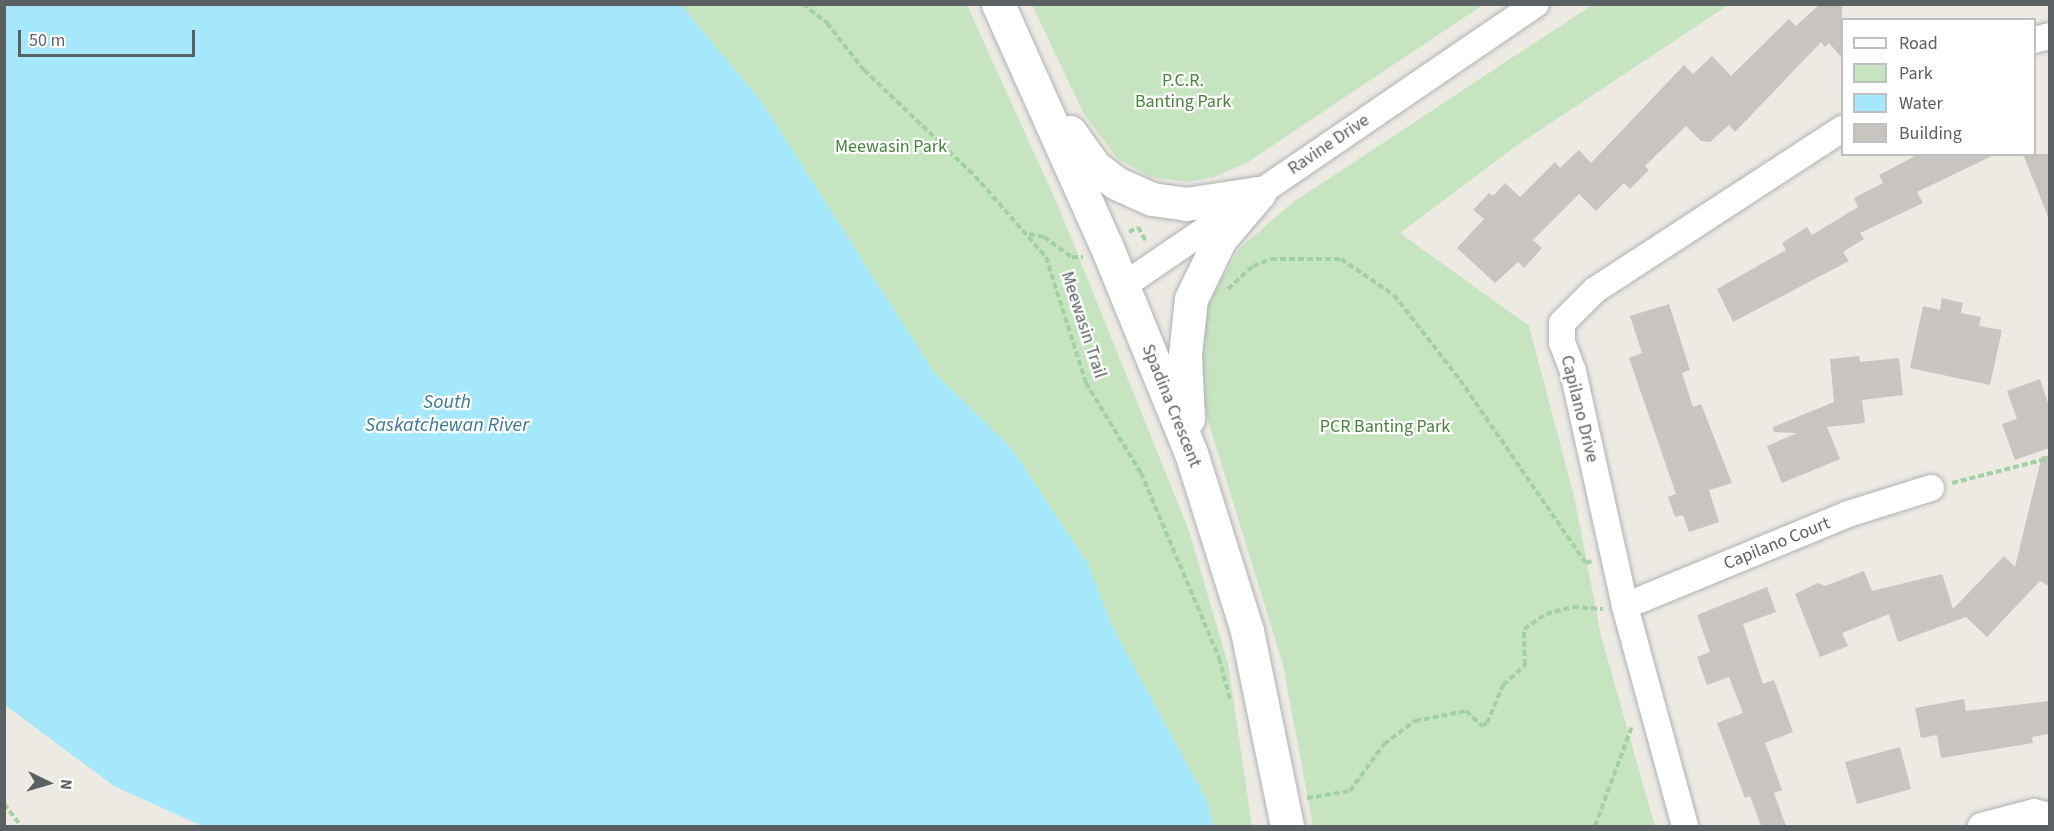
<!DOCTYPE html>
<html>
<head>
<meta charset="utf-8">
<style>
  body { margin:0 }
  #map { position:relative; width:2054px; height:831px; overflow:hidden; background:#ede9e3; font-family:"Source Sans 3",sans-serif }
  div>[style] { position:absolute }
  .green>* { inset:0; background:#c7e4c0 }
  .water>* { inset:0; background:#a5e7fb }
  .building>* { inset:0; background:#c8c4c0 }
  .path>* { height:4px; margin-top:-2px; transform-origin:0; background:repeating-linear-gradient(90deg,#a1d0a3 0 6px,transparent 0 9px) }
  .roads { filter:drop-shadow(0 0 2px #aeb2b5) drop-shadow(0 0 2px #aeb2b5) }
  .minor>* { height:26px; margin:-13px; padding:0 13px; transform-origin:13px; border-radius:13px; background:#fff }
  .tertiary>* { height:33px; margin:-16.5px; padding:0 16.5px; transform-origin:16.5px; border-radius:16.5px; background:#fff }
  span { translate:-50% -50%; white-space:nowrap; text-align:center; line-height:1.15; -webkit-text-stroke:4.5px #fff; paint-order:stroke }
  .park-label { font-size:18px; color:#458439 }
  .street-label { font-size:18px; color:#5b6063 }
  .water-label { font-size:20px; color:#3a7893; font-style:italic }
  .frame { position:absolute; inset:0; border:6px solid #5b6063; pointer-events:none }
  .legend { position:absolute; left:1841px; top:18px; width:195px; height:138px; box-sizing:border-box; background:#fff; border:2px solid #bdbfc1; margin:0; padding:8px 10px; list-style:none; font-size:18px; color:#5b6063 }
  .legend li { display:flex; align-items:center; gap:12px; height:30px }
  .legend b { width:30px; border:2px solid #bdbfc1 }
  .north { position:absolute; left:18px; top:753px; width:60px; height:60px; -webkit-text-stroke:4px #fff; paint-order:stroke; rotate:95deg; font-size:16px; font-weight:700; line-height:24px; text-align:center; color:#5b6063 }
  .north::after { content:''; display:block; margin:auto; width:21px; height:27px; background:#5b6063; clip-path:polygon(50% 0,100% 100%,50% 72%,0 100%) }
  .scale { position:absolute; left:18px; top:30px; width:177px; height:27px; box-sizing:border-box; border:3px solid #5b6063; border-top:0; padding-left:8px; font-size:18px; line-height:21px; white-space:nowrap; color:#5b6063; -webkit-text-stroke:4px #fff; paint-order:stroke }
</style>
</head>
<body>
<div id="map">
  <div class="green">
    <i style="clip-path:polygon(632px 5px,967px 5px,1059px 208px,1189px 531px,1228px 664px,1252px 826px,1184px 826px)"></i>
    <i style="clip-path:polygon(1032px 5px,1483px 5px,1248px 162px,1214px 177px,1187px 182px,1150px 177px,1117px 158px,1084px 114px)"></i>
    <i style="clip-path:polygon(1592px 5px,1728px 5px,1519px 144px,1400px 233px,1529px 326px,1575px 500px,1601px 636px,1655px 826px,1313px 826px,1283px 665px,1206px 414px,1199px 365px,1203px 311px,1240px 248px,1292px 203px)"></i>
  </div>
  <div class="water">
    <i style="clip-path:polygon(5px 4px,681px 5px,761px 101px,933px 371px,1012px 449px,1088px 564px,1112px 626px,1208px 803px,1213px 826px,202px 826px,114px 786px,5px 705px)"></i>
  </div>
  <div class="building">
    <i style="clip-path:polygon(1820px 4px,1842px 4px,1842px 58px,1829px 43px,1825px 47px,1821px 42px,1735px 132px,1729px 125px,1710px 142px,1701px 141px,1686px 126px,1645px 166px,1649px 170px,1630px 189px,1624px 183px,1596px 211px,1579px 194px,1533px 240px,1542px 248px,1524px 268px,1518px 262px,1495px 283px,1457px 248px,1484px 219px,1473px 210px,1489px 193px,1493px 196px,1505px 183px,1520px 197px,1555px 162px,1560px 168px,1579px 150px,1591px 163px,1684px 65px,1693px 74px,1712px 56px,1731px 76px,1789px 19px,1796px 26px)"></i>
    <i style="clip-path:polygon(1919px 154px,1996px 154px,1917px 192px,1923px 203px,1860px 233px,1864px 239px,1843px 252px,1849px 261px,1733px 322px,1717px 289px,1786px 250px,1782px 243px,1807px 227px,1812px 235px,1858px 207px,1854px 198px,1883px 183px,1879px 175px)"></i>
    <i style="clip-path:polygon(2023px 154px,2049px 154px,2049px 219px)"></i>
    <i style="clip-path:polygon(1942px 298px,1963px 303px,1961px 313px,1981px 317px,1979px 326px,2002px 330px,1990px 385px,1910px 368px,1923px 306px,1940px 310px)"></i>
    <i style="clip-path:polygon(1669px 304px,1690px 370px,1682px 373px,1693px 407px,1701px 404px,1732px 483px,1709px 490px,1719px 522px,1689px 532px,1683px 515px,1675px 517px,1668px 497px,1676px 494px,1629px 358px,1642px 353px,1630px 316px)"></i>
    <i style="clip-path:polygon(1859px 356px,1860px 362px,1899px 358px,1903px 395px,1862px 400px,1865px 423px,1827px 427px,1840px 459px,1782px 483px,1767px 446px,1797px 433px,1774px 432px,1773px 427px,1834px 402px,1830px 359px)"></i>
    <i style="clip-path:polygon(2040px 379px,2049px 406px,2049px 448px,2015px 460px,2002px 424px,2017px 419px,2007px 391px)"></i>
    <i style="clip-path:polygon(2042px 456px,2049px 456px,2049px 586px,2040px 581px,1987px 637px,1966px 617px,1898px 642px,1889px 614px,1842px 633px,1848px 646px,1820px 657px,1795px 594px,1818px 583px,1825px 586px,1864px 571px,1872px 591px,1942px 574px,1953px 609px,2004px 556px,2015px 567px)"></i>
    <i style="clip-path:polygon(1767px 587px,1776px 612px,1743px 624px,1763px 684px,1774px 680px,1793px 732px,1765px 743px,1782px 790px,1774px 793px,1786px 826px,1761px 826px,1750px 796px,1745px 798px,1717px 723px,1743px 713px,1729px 677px,1707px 685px,1697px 657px,1710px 652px,1697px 615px)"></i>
    <i style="clip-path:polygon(1964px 699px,1966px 711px,2049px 701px,2049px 734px,2032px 737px,2033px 743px,1941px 758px,1937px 735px,1921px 738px,1915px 708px)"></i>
    <i style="clip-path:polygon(1900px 747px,1911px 789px,1857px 804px,1845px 762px)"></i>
  </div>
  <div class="path">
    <i style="left:803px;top:4px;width:31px;rotate:38deg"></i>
    <i style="left:827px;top:23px;width:60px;rotate:51.8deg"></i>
    <i style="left:864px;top:70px;width:153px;rotate:43.7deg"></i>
    <i style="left:975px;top:176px;width:108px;rotate:48.8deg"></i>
    <i style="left:1046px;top:257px;width:132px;rotate:72.4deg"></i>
    <i style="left:1086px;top:383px;width:105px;rotate:58.6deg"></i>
    <i style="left:1141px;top:473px;width:201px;rotate:67.1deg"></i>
    <i style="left:1219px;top:658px;width:42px;rotate:75deg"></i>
    <i style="left:1129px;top:232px;width:10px;rotate:-29deg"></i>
    <i style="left:1138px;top:227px;width:18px;rotate:61deg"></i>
    <i style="left:1029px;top:234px;width:15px;rotate:11deg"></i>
    <i style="left:1044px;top:237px;width:34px;rotate:36deg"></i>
    <i style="left:1072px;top:257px;width:11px"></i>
    <i style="left:1228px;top:289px;width:34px;rotate:-43deg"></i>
    <i style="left:1253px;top:266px;width:19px;rotate:-21deg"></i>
    <i style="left:1271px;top:259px;width:70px"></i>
    <i style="left:1341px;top:259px;width:64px;rotate:34.2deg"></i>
    <i style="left:1394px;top:295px;width:108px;rotate:52.2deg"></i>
    <i style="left:1460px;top:380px;width:222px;rotate:55.5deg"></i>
    <i style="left:1586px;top:563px;width:6px;rotate:-18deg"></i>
    <i style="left:1952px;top:483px;width:101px;rotate:-14.3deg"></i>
    <i style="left:1307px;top:798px;width:44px;rotate:-9.2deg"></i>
    <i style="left:1350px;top:791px;width:58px;rotate:-54.1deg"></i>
    <i style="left:1384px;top:744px;width:39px;rotate:-37deg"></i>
    <i style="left:1415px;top:721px;width:52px;rotate:-11.1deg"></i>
    <i style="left:1466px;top:711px;width:22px;rotate:43deg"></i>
    <i style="left:1482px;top:726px;width:6px;rotate:-31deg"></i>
    <i style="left:1487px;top:723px;width:41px;rotate:-67.2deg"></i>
    <i style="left:1503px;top:685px;width:30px;rotate:-42deg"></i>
    <i style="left:1525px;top:665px;width:36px;rotate:-92deg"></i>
    <i style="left:1524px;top:629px;width:27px;rotate:-34deg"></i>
    <i style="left:1546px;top:614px;width:28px;rotate:-15deg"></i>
    <i style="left:1573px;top:607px;width:30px;rotate:4deg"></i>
    <i style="left:4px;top:804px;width:28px;rotate:52deg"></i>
    <i style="left:1595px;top:826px;width:107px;rotate:-69.7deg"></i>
  </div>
  <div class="roads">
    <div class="minor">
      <i style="left:2034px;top:40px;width:16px;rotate:-14deg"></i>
      <i style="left:1123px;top:286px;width:500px;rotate:-34.33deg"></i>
      <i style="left:1625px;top:606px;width:241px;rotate:-22.4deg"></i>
      <i style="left:1848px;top:514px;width:87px;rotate:-17.4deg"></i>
      <i style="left:1685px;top:826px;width:228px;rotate:-105.3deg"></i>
      <i style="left:1625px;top:606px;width:241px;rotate:-102.5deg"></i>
      <i style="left:1573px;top:371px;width:30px;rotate:-111deg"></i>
      <i style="left:1562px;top:343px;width:20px;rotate:-90deg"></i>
      <i style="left:1562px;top:323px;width:47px;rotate:-45deg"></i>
      <i style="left:1595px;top:290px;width:295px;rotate:-33.1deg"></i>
      <i style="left:1981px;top:826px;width:55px;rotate:-14.8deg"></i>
      <i style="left:2034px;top:812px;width:16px;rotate:14deg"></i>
    </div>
    <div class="tertiary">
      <i style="left:998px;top:4px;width:264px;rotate:65.9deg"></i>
      <i style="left:1106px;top:245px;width:225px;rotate:67.8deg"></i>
      <i style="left:1191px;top:453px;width:187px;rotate:72.5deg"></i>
      <i style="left:1247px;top:631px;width:199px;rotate:78.4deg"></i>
      <i style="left:1070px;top:132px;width:43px;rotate:54.5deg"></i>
      <i style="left:1095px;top:167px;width:26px;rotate:37deg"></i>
      <i style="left:1116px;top:183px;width:39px;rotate:24deg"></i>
      <i style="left:1152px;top:199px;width:34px;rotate:8deg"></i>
      <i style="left:1186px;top:204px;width:74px;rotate:-8.6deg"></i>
      <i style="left:1188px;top:419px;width:64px;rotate:-92.7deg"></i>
      <i style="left:1185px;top:355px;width:56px;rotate:-83.9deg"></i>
      <i style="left:1191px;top:299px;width:67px;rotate:-64.2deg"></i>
      <i style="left:1220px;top:239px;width:60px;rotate:-49.7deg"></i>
    </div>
  </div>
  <div class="park-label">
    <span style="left:1183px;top:92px">P.C.R.<br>Banting Park</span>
    <span style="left:891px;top:147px">Meewasin Park</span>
    <span style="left:1385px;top:427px">PCR Banting Park</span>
  </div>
  <div class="street-label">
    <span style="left:1329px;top:145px;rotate:-34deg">Ravine Drive</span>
    <span style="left:1083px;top:325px;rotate:72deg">Meewasin Trail</span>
    <span style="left:1171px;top:406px;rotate:68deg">Spadina Crescent</span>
    <span style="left:1579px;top:409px;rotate:76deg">Capilano Drive</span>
    <span style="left:1777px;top:544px;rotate:-22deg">Capilano Court</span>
  </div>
  <div class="water-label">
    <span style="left:447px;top:414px">South<br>Saskatchewan River</span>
  </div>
  <div class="frame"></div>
  <ul class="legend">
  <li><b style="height:8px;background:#fff"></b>Road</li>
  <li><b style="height:16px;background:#c7e4c0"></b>Park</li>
  <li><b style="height:16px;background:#a5e7fb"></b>Water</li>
  <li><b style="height:16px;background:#c8c4c0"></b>Building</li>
  </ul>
  <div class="north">N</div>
  <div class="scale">50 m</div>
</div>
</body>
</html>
